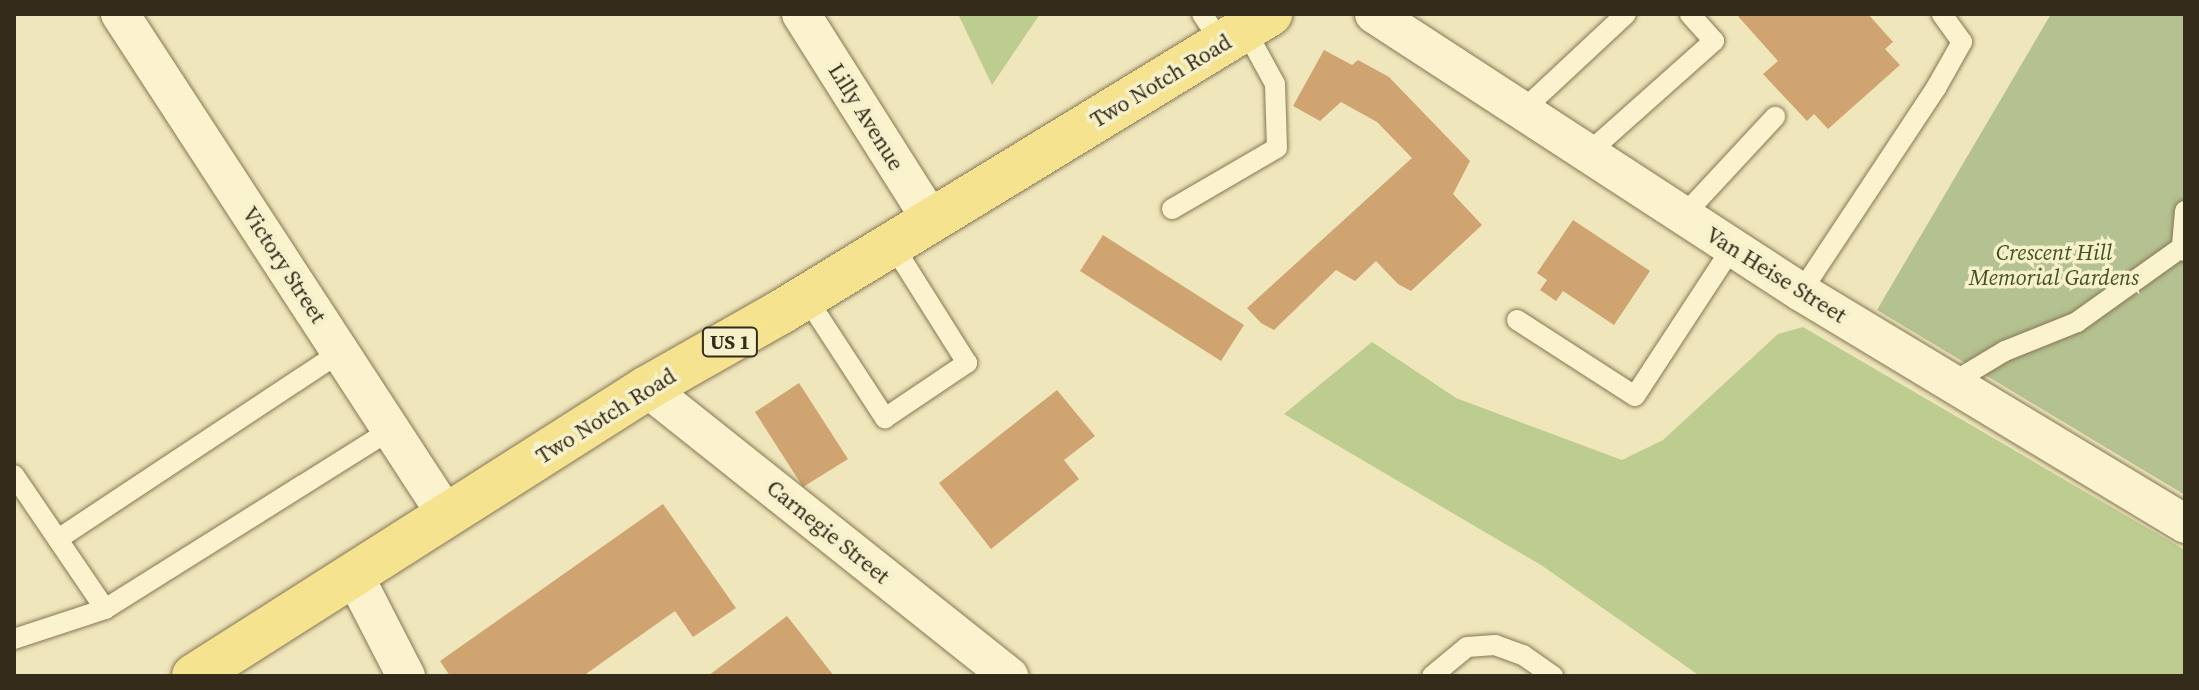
<!DOCTYPE html>
<html>
<head>
<meta charset="utf-8">
<style>
  body { margin:0 }
  #map { position:relative; width:2199px; height:690px; overflow:hidden; background:#efe6bb; font-family:"Source Serif 4",serif }
  div>[style] { position:absolute }
  .green>* { inset:0; background:#bdcd90 }
  .cemetery>* { inset:0; background:#b4c190 }
  .building>* { inset:0; background:#cfa470 }
  .roads { filter:drop-shadow(0 0 2px #867655) drop-shadow(0 0 2px #867655) }
  .service>* { height:20px; margin:-10px; padding:0 10px; transform-origin:10px; border-radius:10px; background:#faf3ce }
  .minor>* { height:38px; margin:-19px; padding:0 19px; transform-origin:19px; border-radius:19px; background:#faf3ce }
  .primary>* { height:44px; margin:-22px; padding:0 22px; transform-origin:22px; border-radius:22px; background:#f5e390 }
  span { translate:-50% -50%; white-space:nowrap; text-align:center; line-height:1.15; -webkit-text-stroke:7px #f6f0cb; paint-order:stroke }
  .shield-label span { padding:2px 6px; background:#f6f0cb; border:2px solid; border-radius:6px; -webkit-text-stroke-width:0 }
  .shield-label { font-size:20px; color:#352b1a; font-weight:700 }
  .street-label { font-size:22px; color:#352b1a }
  .park-label { font-size:22px; color:#3f5220; font-style:italic }
  .frame { position:absolute; inset:0; border:16px solid #352b1a; pointer-events:none }
</style>
</head>
<body>
<div id="map">
  <div class="green">
    <i style="clip-path:polygon(958px 14px,1040px 14px,992px 85px)"></i>
    <i style="clip-path:polygon(1803px 327px,2185px 550px,2185px 676px,1700px 676px,1541px 565px,1284px 414px,1372px 342px,1456px 398px,1622px 460px,1663px 440px,1778px 334px)"></i>
  </div>
  <div class="cemetery">
    <i style="clip-path:polygon(2051px 14px,2185px 14px,2185px 495px,1877px 310px)"></i>
  </div>
  <div class="building">
    <i style="clip-path:polygon(1736px 14px,1868px 14px,1893px 42px,1885px 49px,1900px 65px,1828px 129px,1814px 114px,1807px 121px,1763px 74px,1778px 61px)"></i>
    <i style="clip-path:polygon(1324px 50px,1352px 65px,1358px 60px,1389px 77px,1470px 161px,1453px 194px,1482px 225px,1411px 291px,1398px 284px,1376px 261px,1355px 281px,1336px 270px,1274px 330px,1261px 323px,1247px 308px,1412px 158px,1377px 122px,1341px 102px,1320px 121px,1293px 106px)"></i>
    <i style="clip-path:polygon(1573px 220px,1650px 271px,1614px 325px,1563px 291px,1556px 301px,1540px 290px,1547px 280px,1537px 273px)"></i>
    <i style="clip-path:polygon(1103px 235px,1244px 325px,1221px 361px,1080px 271px)"></i>
    <i style="clip-path:polygon(799px 383px,848px 459px,803px 487px,755px 412px)"></i>
    <i style="clip-path:polygon(1057px 390px,1095px 436px,1064px 460px,1079px 479px,991px 549px,939px 483px)"></i>
    <i style="clip-path:polygon(663px 504px,736px 608px,693px 637px,675px 611px,583px 676px,450px 676px,440px 661px)"></i>
    <i style="clip-path:polygon(787px 616px,834px 676px,708px 676px)"></i>
  </div>
  <div class="roads">
    <div class="service">
      <i style="left:1202px;top:14px;width:36px;rotate:56deg"></i>
      <i style="left:1522px;top:111px;width:142px;rotate:-43deg"></i>
      <i style="left:1587px;top:154px;width:170px;rotate:-41.7deg"></i>
      <i style="left:1714px;top:41px;width:36px;rotate:-132deg"></i>
      <i style="left:1172px;top:209px;width:121px;rotate:-30.2deg"></i>
      <i style="left:1277px;top:148px;width:64px;rotate:-91.8deg"></i>
      <i style="left:1275px;top:84px;width:63px;rotate:-118.6deg"></i>
      <i style="left:2185px;top:211px;width:36px;rotate:95deg"></i>
      <i style="left:2182px;top:247px;width:5px;rotate:53deg"></i>
      <i style="left:1682px;top:217px;width:137px;rotate:-47.1deg"></i>
      <i style="left:1801px;top:292px;width:245px;rotate:-56.5deg"></i>
      <i style="left:1936px;top:88px;width:53px;rotate:-60.5deg"></i>
      <i style="left:1962px;top:42px;width:34px;rotate:-126deg"></i>
      <i style="left:806px;top:297px;width:145px;rotate:56.9deg"></i>
      <i style="left:885px;top:418px;width:99px;rotate:-33.9deg"></i>
      <i style="left:967px;top:363px;width:141px;rotate:-122.2deg"></i>
      <i style="left:1517px;top:320px;width:140px;rotate:32.8deg"></i>
      <i style="left:1635px;top:396px;width:177px;rotate:-56.8deg"></i>
      <i style="left:1950px;top:384px;width:64px;rotate:-31deg"></i>
      <i style="left:2005px;top:351px;width:78px;rotate:-21.9deg"></i>
      <i style="left:2077px;top:322px;width:129px;rotate:-35.5deg"></i>
      <i style="left:14px;top:475px;width:162px;rotate:55.8deg"></i>
      <i style="left:58px;top:539px;width:338px;rotate:-33.5deg"></i>
      <i style="left:14px;top:639px;width:96px;rotate:-18.2deg"></i>
      <i style="left:105px;top:609px;width:339px;rotate:-32.1deg"></i>
      <i style="left:1432px;top:676px;width:45px;rotate:-39.6deg"></i>
      <i style="left:1467px;top:647px;width:28px;rotate:-4deg"></i>
      <i style="left:1495px;top:645px;width:30px;rotate:20deg"></i>
      <i style="left:1523px;top:655px;width:37px;rotate:35deg"></i>
    </div>
    <div class="minor">
      <i style="left:120px;top:14px;width:599px;rotate:56.92deg"></i>
      <i style="left:801px;top:14px;width:244px;rotate:57.7deg"></i>
      <i style="left:1374px;top:14px;width:510px;rotate:33.07deg"></i>
      <i style="left:1801px;top:292px;width:449px;rotate:31.1deg"></i>
      <i style="left:647px;top:388px;width:463px;rotate:38.5deg"></i>
      <i style="left:354px;top:575px;width:114px;rotate:62.8deg"></i>
    </div>
    <div class="primary">
      <i style="left:194px;top:676px;width:537px;rotate:-32.45deg"></i>
      <i style="left:647px;top:388px;width:154px;rotate:-29.6deg"></i>
      <i style="left:781px;top:312px;width:573px;rotate:-31.36deg"></i>
    </div>
  </div>
  <div class="shield-label">
    <span style="left:730px;top:342px">US 1</span>
  </div>
  <div class="street-label">
    <span style="left:1161px;top:81px;rotate:-31deg">Two Notch Road</span>
    <span style="left:866px;top:117px;rotate:58deg">Lilly Avenue</span>
    <span style="left:284px;top:265px;rotate:57deg">Victory Street</span>
    <span style="left:1776px;top:275px;rotate:32deg">Van Heise Street</span>
    <span style="left:606px;top:416px;rotate:-32deg">Two Notch Road</span>
    <span style="left:828px;top:532px;rotate:39deg">Carnegie Street</span>
  </div>
  <div class="park-label">
    <span style="left:2054px;top:265px">Crescent Hill<br>Memorial Gardens</span>
  </div>
  <div class="frame"></div>
</div>
</body>
</html>
